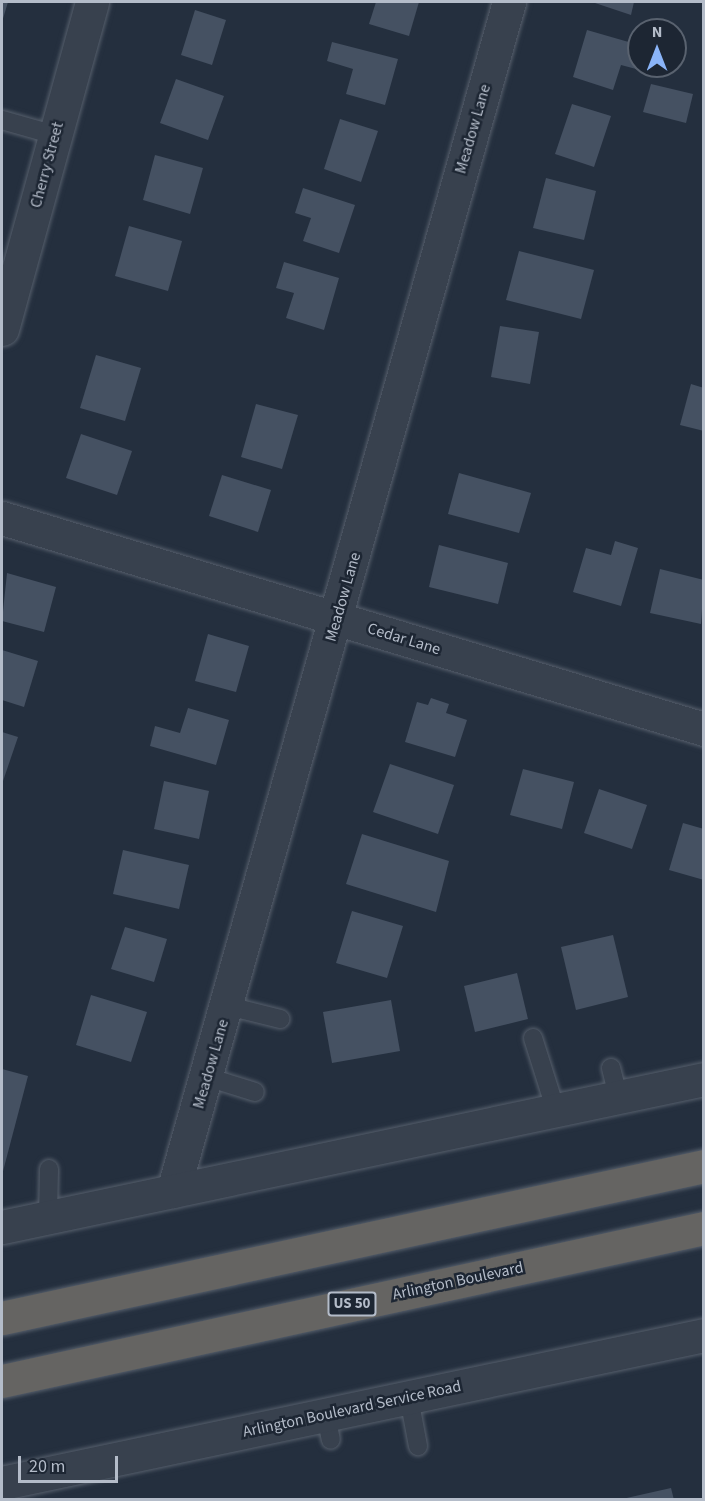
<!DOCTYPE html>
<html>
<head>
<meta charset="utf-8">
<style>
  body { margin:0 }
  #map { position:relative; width:705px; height:1501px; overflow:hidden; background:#242f3e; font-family:"Source Sans 3",sans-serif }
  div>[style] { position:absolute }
  .building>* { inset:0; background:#455162 }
  .roads { filter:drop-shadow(0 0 2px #565f6c) drop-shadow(0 0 2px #565f6c) }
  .service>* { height:18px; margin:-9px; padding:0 9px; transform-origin:9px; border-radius:9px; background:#38414e }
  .minor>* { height:33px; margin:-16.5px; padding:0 16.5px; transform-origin:16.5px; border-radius:16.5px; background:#38414e }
  .tertiary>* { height:33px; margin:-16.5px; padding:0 16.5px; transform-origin:16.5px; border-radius:16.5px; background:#38414e }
  .trunk>* { height:33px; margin:-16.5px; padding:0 16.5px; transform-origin:16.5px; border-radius:16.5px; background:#656462 }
  span { translate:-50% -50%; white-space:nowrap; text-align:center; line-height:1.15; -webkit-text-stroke:5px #1d2633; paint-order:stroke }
  .shield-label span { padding:2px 4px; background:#1d2633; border:2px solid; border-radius:4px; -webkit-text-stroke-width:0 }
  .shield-label { font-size:15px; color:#b4bcc9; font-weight:700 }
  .street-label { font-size:16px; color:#b4bcc9 }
  .frame { position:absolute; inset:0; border:3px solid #b4bcc9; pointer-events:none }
  .north { position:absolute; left:627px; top:18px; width:60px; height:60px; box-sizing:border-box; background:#1d2633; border:2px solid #59626f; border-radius:50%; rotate:0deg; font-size:16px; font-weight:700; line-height:24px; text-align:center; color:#b4bcc9 }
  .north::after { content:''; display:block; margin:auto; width:21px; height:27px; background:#8ab4f8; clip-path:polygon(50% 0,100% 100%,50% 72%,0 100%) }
  .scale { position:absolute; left:18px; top:1456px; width:100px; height:27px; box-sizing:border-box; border:3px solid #b4bcc9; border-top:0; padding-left:8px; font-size:18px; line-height:21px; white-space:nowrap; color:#b4bcc9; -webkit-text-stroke:4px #1d2633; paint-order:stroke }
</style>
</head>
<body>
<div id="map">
  <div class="building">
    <i style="clip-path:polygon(2px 2px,8px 2px,2px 22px)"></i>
    <i style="clip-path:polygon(376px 2px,419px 2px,409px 36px,369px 24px)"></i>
    <i style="clip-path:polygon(592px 2px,634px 2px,631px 15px)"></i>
    <i style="clip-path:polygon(195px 10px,226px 20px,212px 65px,181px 55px)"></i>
    <i style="clip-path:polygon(587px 30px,639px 45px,640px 70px,621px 65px,613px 90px,573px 77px)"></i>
    <i style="clip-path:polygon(332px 42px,398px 59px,385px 105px,346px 94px,353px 69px,327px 61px)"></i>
    <i style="clip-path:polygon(176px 79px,224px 96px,208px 140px,160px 123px)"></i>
    <i style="clip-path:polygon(651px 84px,693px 94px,686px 123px,643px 112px)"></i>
    <i style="clip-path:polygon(572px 104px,611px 116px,594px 167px,555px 154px)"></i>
    <i style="clip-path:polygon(340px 119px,378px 131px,361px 182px,324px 169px)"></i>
    <i style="clip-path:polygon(155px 155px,203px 168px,190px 214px,143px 200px)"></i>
    <i style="clip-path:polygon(546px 178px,596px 191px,584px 240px,533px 228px)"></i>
    <i style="clip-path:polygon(303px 188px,355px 205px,339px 253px,303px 241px,311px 218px,295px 213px)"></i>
    <i style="clip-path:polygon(129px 226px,182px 241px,168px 291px,115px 276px)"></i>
    <i style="clip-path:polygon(519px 251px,594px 270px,581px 319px,506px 300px)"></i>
    <i style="clip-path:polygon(284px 262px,339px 278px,324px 330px,286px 318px,294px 293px,276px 288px)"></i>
    <i style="clip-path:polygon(500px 326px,539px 332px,530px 384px,491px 377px)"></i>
    <i style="clip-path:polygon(96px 355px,141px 368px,125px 421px,80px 408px)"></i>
    <i style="clip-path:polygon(691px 384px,704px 388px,704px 431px,680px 425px)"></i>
    <i style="clip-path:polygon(256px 404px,298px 415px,282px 469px,241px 457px)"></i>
    <i style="clip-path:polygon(81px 434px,132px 451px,117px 495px,66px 478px)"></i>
    <i style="clip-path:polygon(459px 473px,531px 493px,519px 533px,448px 514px)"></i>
    <i style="clip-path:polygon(222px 475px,271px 490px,258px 532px,209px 516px)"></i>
    <i style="clip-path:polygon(615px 541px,638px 548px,621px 606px,573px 592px,586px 548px,611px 555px)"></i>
    <i style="clip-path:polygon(439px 545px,508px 563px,498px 604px,429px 587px)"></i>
    <i style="clip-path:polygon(660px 569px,704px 580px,701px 624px,650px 613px)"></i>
    <i style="clip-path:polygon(7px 573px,56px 587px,44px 632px,2px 621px)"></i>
    <i style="clip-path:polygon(208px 634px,249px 646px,236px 692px,195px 681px)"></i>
    <i style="clip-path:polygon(2px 650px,38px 661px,24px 707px,2px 700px)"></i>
    <i style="clip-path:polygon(431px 698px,449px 704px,446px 713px,467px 720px,455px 757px,405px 742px,417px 702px,428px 705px)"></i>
    <i style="clip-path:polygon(188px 708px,229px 720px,216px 765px,150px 746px,155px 726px,180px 733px)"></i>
    <i style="clip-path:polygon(2px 732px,18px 737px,2px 784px)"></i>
    <i style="clip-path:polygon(390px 764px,454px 785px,438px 834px,373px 812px)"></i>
    <i style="clip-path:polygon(523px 769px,574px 782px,562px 829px,510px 815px)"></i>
    <i style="clip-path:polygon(164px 781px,209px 791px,199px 839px,154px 829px)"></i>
    <i style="clip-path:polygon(599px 789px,647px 805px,632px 849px,584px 833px)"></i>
    <i style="clip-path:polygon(683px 823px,704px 829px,704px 880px,669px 870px)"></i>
    <i style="clip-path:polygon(362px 834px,449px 861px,436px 912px,346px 884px)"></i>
    <i style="clip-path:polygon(123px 850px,189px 865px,179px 909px,113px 894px)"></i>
    <i style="clip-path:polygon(352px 911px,403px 926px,387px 978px,336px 963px)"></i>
    <i style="clip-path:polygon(125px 927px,167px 939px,154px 982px,111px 969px)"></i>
    <i style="clip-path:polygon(613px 935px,628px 997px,576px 1010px,561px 947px)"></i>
    <i style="clip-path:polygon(517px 973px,528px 1019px,475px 1032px,464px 986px)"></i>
    <i style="clip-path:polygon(91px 995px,147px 1012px,131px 1062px,76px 1045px)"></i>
    <i style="clip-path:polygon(391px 1000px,400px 1051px,332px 1063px,323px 1012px)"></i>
    <i style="clip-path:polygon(2px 1069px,28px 1076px,2px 1175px)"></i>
    <i style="clip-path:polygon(671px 1488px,674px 1500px,622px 1500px,622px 1499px)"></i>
  </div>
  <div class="roads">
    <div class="service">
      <i style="left:2px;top:120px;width:55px;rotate:15.8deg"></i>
      <i style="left:228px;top:1006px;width:54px;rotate:14deg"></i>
      <i style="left:533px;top:1038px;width:77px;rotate:72.5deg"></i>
      <i style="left:611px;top:1068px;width:30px;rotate:76deg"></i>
      <i style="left:207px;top:1077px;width:50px;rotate:17.4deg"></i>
      <i style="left:48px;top:1217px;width:48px;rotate:-88.8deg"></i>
      <i style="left:409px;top:1398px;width:49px;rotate:79.4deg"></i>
      <i style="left:326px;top:1415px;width:25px;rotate:79deg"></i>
    </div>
    <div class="minor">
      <i style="left:2px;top:518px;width:733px;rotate:16.73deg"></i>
      <i style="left:173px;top:1191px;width:1236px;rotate:-74.22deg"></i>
      <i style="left:2px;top:1227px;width:717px;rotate:-11.91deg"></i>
      <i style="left:2px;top:1483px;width:717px;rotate:-11.91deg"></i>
    </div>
    <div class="tertiary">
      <i style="left:2px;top:329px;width:339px;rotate:-74.6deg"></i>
    </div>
    <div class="trunk">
      <i style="left:2px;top:1318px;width:718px;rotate:-12.22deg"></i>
      <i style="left:2px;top:1381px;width:718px;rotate:-12.3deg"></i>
    </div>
  </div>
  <div class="shield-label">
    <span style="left:352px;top:1304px">US 50</span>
  </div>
  <div class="street-label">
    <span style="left:473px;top:129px;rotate:-74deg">Meadow Lane</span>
    <span style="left:47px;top:165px;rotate:-75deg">Cherry Street</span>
    <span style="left:343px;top:597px;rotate:-74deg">Meadow Lane</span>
    <span style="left:404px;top:639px;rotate:17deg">Cedar Lane</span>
    <span style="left:211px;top:1064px;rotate:-74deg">Meadow Lane</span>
    <span style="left:458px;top:1281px;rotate:-12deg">Arlington Boulevard</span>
    <span style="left:352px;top:1409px;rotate:-12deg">Arlington Boulevard Service Road</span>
  </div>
  <div class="frame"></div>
  <div class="north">N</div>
  <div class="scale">20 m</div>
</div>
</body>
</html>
